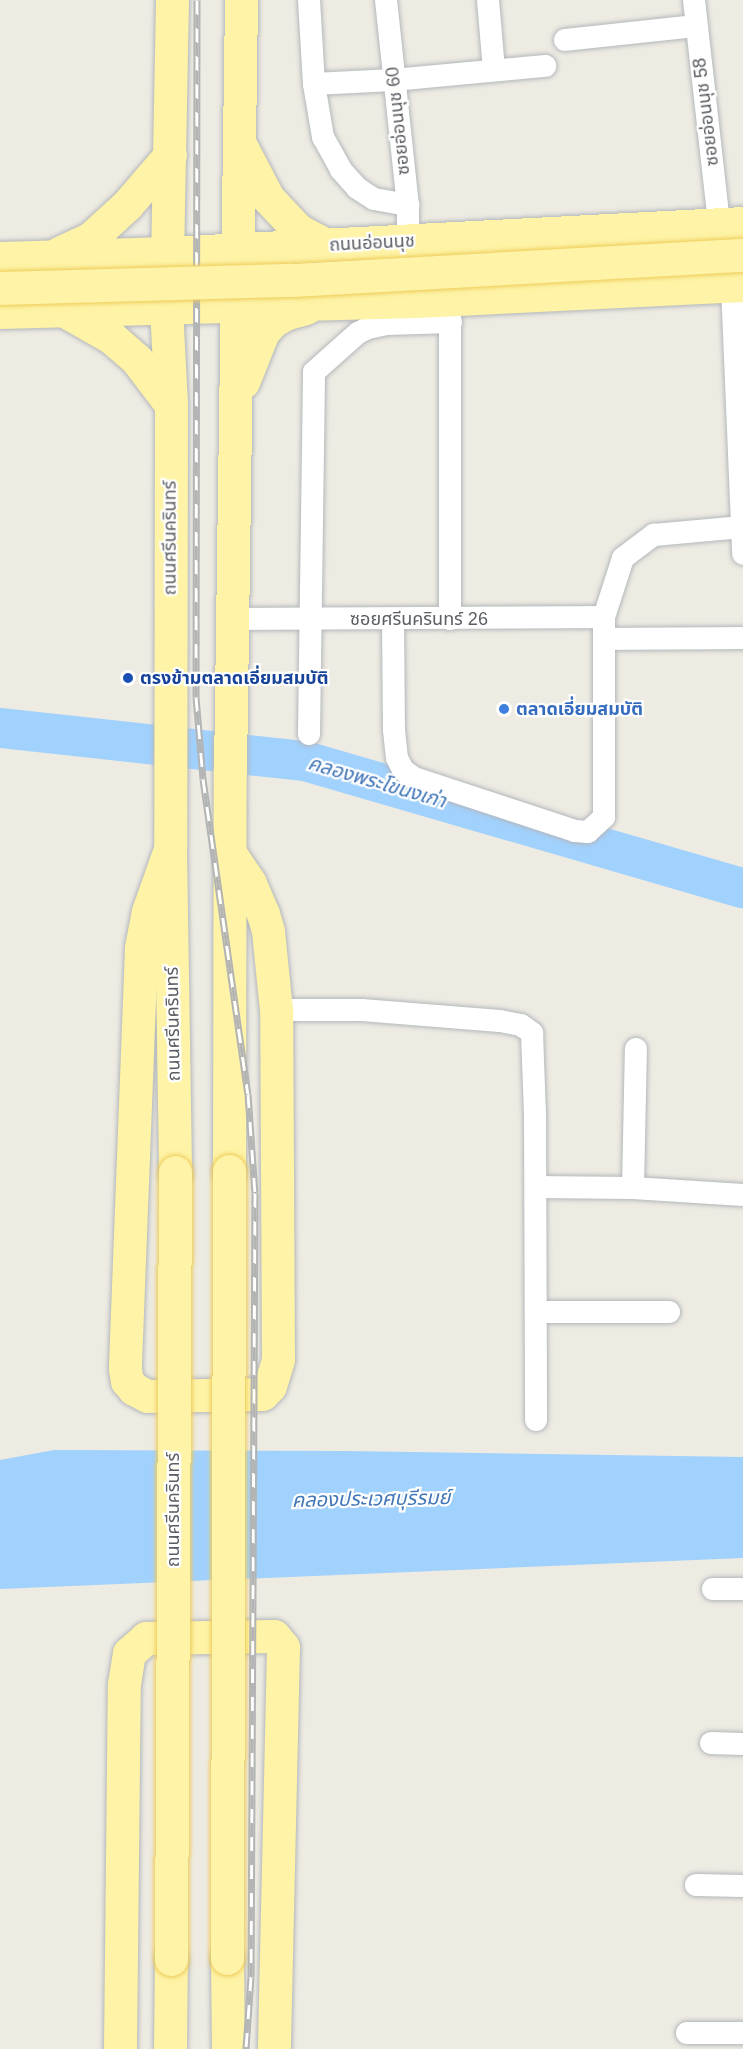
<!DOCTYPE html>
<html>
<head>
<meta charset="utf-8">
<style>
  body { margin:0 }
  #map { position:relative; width:743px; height:2049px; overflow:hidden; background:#edebe2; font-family:Arial,"Noto Sans Thai",sans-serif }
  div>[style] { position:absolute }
  .water>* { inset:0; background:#a1d1fd }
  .river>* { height:40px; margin:-20px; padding:0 20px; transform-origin:20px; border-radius:20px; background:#a1d1fd }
  .roads { filter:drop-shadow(0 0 2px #b4b7bc) drop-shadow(0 0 2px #b4b7bc) }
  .street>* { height:22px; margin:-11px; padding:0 11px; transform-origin:11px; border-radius:11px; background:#fff }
  .primary>* { height:33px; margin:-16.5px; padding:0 16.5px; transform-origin:16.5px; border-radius:16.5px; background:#fef3a6 }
  .rail>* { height:7px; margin-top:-3.5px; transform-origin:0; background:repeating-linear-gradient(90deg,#fff 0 14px,#b3b4b4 0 28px); box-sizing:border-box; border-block:2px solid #b3b4b4 }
  .bridges { filter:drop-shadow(0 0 2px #efcb59) drop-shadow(0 0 2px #efcb59) }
  .primary-bridge>* { height:33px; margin:-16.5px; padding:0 16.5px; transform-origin:16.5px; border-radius:16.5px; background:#fef3a6 }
  .dots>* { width:16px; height:16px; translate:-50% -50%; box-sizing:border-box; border:3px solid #fff; border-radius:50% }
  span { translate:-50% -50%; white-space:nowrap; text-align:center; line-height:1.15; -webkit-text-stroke:4.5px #fff; paint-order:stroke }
  .street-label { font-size:18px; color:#5a5d62 }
  .transit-label { font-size:18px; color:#164399; font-weight:700 }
  .left { translate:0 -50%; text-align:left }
  .shop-label { font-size:18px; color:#366cbe; font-weight:700 }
  .water-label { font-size:20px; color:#4176b7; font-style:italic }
</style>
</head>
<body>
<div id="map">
  <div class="water">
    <i style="clip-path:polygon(54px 1450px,344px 1451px,743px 1457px,743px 1558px,0 1589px,0 1460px)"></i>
  </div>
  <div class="river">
    <i style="left:0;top:728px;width:307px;rotate:6.2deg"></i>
    <i style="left:305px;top:761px;width:456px;rotate:16.2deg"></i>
  </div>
  <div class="roads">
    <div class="street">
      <i style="left:309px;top:0;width:84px;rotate:86.6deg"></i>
      <i style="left:314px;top:84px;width:54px;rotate:80.4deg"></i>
      <i style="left:323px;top:137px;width:38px;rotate:61deg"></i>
      <i style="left:341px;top:170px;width:24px;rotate:48deg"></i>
      <i style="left:357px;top:188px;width:20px;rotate:33deg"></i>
      <i style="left:374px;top:199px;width:35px;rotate:10deg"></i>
      <i style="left:386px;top:0;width:206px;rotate:83.9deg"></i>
      <i style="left:408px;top:205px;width:36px;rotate:90deg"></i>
      <i style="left:488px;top:0;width:70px;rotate:85.1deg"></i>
      <i style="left:694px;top:0;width:225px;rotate:83.6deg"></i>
      <i style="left:565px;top:40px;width:132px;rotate:-6.1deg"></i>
      <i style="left:314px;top:84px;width:79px;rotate:-2.9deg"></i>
      <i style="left:393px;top:80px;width:153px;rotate:-5.3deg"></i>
      <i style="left:732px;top:286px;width:268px;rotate:87.6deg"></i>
      <i style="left:233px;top:619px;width:371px;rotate:-0.3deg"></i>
      <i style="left:393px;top:619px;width:111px;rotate:89.5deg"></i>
      <i style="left:394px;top:730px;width:28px;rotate:84deg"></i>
      <i style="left:397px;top:758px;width:13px;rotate:63deg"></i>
      <i style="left:403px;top:770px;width:14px;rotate:36deg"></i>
      <i style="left:414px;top:778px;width:169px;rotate:18.2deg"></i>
      <i style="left:575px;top:831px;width:13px;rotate:4deg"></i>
      <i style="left:588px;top:832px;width:22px;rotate:-43deg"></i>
      <i style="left:604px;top:817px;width:200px;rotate:-90deg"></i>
      <i style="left:604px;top:617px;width:62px;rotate:-72.1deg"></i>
      <i style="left:623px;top:558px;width:39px;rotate:-37deg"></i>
      <i style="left:654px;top:535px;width:88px;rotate:-5.2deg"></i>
      <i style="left:450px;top:619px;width:311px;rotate:-90deg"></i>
      <i style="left:604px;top:639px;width:139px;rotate:-0.4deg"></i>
      <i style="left:309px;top:734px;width:362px;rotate:-89.2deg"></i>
      <i style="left:314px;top:372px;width:59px;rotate:-41.6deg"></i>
      <i style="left:358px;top:333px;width:11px;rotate:-27deg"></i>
      <i style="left:368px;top:328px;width:19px;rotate:-12deg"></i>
      <i style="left:387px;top:324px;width:64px;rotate:-1.8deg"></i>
      <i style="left:276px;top:1010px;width:86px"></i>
      <i style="left:362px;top:1010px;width:138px;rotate:4.6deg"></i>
      <i style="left:500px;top:1021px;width:21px;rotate:11deg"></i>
      <i style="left:521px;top:1025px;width:14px;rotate:36deg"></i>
      <i style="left:532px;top:1033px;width:80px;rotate:87.9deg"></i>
      <i style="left:535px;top:1113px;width:307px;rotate:89.8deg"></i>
      <i style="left:536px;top:1187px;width:97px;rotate:0.6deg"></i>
      <i style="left:633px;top:1188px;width:110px;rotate:3.6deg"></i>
      <i style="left:633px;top:1188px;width:139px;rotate:-88.8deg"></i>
      <i style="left:536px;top:1312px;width:133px"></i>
      <i style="left:713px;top:1589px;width:30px"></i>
      <i style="left:711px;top:1743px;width:32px;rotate:2deg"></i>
      <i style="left:696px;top:1885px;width:47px;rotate:1.2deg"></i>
      <i style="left:687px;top:2033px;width:56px"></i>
    </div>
    <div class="primary">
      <i style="left:172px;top:0;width:308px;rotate:91.1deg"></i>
      <i style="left:166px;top:308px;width:97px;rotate:87deg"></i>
      <i style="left:171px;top:405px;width:444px;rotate:90.1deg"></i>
      <i style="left:170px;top:849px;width:323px;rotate:89.1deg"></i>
      <i style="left:240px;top:144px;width:61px;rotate:62.6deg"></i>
      <i style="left:268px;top:198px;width:44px;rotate:46.8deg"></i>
      <i style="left:298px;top:230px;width:32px;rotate:28deg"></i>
      <i style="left:59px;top:253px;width:35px;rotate:-25deg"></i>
      <i style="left:91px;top:238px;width:49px;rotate:-42.5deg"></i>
      <i style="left:127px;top:205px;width:66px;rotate:-49.3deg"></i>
      <i style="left:0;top:258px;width:167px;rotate:-1.7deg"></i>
      <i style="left:167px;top:253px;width:577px;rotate:-2.98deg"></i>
      <i style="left:63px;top:310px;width:56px;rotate:29.7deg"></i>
      <i style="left:112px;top:338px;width:33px;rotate:41deg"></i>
      <i style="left:137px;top:360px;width:56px;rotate:52.9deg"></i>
      <i style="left:0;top:312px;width:416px;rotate:-1.5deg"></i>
      <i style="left:416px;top:301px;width:327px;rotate:-2.8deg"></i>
      <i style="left:243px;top:382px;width:54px;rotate:-68.2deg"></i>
      <i style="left:263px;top:332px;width:15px;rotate:-48deg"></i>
      <i style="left:273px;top:321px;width:14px;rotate:-30deg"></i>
      <i style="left:285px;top:314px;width:22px;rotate:-16deg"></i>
      <i style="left:170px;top:849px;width:66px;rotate:109.5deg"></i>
      <i style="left:148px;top:911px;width:38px;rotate:101deg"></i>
      <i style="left:141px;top:948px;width:421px;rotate:92.2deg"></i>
      <i style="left:125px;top:1369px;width:12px;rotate:81deg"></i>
      <i style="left:127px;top:1381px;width:11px;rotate:49deg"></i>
      <i style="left:134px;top:1389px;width:15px;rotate:28deg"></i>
      <i style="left:147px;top:1396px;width:115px;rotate:-1deg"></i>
      <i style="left:262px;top:1394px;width:11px;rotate:-45deg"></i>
      <i style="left:270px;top:1386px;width:28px;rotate:-73deg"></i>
      <i style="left:278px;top:1359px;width:349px;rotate:-90.3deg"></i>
      <i style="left:276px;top:1010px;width:79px;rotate:-95.8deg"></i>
      <i style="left:268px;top:931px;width:18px;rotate:-106deg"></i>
      <i style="left:263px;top:914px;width:34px;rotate:-113deg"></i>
      <i style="left:250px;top:883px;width:37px;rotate:-124deg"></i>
      <i style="left:229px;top:1171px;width:401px;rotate:-89.9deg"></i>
      <i style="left:230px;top:770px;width:770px;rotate:-89.18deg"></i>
      <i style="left:227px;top:1958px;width:91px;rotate:89.4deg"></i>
      <i style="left:120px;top:2049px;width:365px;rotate:-89.4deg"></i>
      <i style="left:124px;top:1684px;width:31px;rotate:-81deg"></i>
      <i style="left:129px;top:1653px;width:23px;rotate:-41deg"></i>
      <i style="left:146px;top:1638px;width:128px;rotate:-0.9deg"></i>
      <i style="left:274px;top:1636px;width:14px;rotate:51deg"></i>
      <i style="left:283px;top:1647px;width:402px;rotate:91.3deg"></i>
      <i style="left:170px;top:2049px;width:90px;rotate:-89.4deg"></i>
    </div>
  </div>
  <div class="rail">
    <i style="left:197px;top:0;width:697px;rotate:90.08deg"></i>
    <i style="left:196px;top:697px;width:82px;rotate:85.1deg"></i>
    <i style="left:203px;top:779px;width:318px;rotate:81.9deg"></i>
    <i style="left:248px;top:1094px;width:99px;rotate:86deg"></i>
    <i style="left:255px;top:1193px;width:784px;rotate:90.29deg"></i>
    <i style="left:251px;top:1977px;width:72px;rotate:94deg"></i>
  </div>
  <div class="bridges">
    <div class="primary-bridge">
      <i style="left:0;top:288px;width:293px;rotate:-1.6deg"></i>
      <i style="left:293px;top:280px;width:451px;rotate:-3.2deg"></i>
      <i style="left:227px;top:1958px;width:787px;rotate:-89.85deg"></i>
      <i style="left:171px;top:1959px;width:787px;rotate:-89.71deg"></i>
    </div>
  </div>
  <div class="dots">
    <i style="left:128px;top:678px;background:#1a4fb4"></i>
    <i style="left:504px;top:709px;background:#3f7fe0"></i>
  </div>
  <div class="street-label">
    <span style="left:706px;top:112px;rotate:-97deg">ซอยอ่อนนุช 58</span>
    <span style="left:398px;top:121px;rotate:-96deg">ซอยอ่อนนุช 60</span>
    <span style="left:372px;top:243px;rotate:-3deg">ถนนอ่อนนุช</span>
    <span style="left:170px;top:538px;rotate:-90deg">ถนนศรีนครินทร์</span>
    <span style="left:419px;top:619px">ซอยศรีนครินทร์ 26</span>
    <span style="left:173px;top:1024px;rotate:-91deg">ถนนศรีนครินทร์</span>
    <span style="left:173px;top:1510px;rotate:-90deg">ถนนศรีนครินทร์</span>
  </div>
  <div class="transit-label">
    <span class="left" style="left:140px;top:678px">ตรงข้ามตลาดเอี่ยมสมบัติ</span>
  </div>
  <div class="shop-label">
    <span class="left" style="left:516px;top:709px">ตลาดเอี่ยมสมบัติ</span>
  </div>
  <div class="water-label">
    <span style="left:377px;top:782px;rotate:16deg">คลองพระโขนงเก่า</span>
    <span style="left:371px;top:1499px;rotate:-1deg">คลองประเวศบุรีรมย์</span>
  </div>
</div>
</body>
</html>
